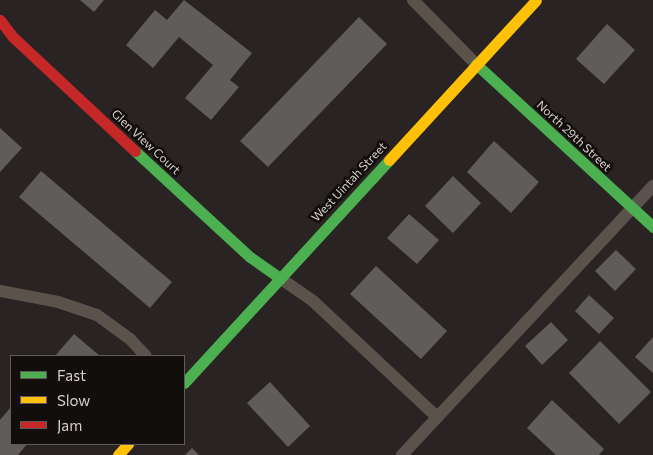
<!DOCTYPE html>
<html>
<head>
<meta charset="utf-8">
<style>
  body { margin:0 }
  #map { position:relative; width:653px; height:455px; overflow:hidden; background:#292423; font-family:Commissioner,sans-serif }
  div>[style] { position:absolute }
  .building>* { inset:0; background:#615c5c }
  .lane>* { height:12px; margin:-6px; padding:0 6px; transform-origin:6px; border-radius:6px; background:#5b534b }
  .fast>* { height:11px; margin:-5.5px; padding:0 5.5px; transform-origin:5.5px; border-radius:5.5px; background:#4caf50 }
  .slow>* { height:11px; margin:-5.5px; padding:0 5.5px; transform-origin:5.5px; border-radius:5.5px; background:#ffc107 }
  .jam>* { height:11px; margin:-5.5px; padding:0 5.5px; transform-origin:5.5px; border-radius:5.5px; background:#c62828 }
  span { translate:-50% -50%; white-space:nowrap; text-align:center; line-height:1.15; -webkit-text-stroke:5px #120e0c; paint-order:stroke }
  .street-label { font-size:12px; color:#d6cfce }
  .legend { position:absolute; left:10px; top:355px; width:175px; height:90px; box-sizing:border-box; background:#120e0c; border:1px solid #605b5a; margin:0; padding:6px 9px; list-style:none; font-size:15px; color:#d6cfce }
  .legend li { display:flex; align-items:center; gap:10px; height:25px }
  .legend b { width:25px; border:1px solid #605b5a }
</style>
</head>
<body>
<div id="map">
  <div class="building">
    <i style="clip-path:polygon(80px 0,104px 0,94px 12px)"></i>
    <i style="clip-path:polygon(184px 0,252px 53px,230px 80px,239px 87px,211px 120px,185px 98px,213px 65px,179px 37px,153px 68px,126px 45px,155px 10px,167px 20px)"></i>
    <i style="clip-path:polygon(359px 17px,387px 44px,268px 167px,240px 141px)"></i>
    <i style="clip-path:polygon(607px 24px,635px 50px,604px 84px,576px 59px)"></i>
    <i style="clip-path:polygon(0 128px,22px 148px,0 172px)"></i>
    <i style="clip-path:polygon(494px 141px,539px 182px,511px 213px,467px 172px)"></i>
    <i style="clip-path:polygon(41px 171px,172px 282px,150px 308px,19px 197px)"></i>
    <i style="clip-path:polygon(453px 176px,481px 203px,453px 233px,425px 206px)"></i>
    <i style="clip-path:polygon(409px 214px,439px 240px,417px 264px,387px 238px)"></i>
    <i style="clip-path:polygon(616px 250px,636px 269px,615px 291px,595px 271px)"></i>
    <i style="clip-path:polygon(376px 266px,447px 331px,421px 359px,350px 294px)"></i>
    <i style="clip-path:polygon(589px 295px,614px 318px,599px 334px,575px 311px)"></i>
    <i style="clip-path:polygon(551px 322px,568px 340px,542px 365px,525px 346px)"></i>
    <i style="clip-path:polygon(74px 334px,100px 356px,55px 356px)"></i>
    <i style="clip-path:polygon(653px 337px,653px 373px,635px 357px)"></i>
    <i style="clip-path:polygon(600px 341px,651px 392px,619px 424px,569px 373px)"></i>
    <i style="clip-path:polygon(270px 382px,310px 426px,288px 447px,247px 403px)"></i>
    <i style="clip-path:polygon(552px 400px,604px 449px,599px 455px,556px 455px,527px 428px)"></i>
    <i style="clip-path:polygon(11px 407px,11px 444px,27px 444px,18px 455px,0 455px,0 420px)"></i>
    <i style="clip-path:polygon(192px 448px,199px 455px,185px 455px)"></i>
  </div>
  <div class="lane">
    <i style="left:413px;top:0;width:90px;rotate:45.5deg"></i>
    <i style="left:280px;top:278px;width:40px;rotate:34.9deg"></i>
    <i style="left:313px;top:301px;width:170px;rotate:43.1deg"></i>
    <i style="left:0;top:291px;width:59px;rotate:10.7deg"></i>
    <i style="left:58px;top:302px;width:41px;rotate:18.4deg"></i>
    <i style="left:97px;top:315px;width:41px;rotate:36deg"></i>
    <i style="left:130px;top:339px;width:23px;rotate:47deg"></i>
    <i style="left:402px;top:455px;width:368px;rotate:-47deg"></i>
  </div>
  <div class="fast">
    <i style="left:476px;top:64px;width:241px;rotate:42.6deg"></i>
    <i style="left:135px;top:151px;width:156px;rotate:42.7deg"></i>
    <i style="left:250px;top:257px;width:37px;rotate:35deg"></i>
    <i style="left:184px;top:383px;width:303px;rotate:-47.4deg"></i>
  </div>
  <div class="slow">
    <i style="left:389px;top:160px;width:217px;rotate:-47.4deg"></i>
    <i style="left:118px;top:455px;width:15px;rotate:-48deg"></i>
  </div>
  <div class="jam">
    <i style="left:0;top:20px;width:21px;rotate:53deg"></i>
    <i style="left:13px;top:37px;width:167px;rotate:43.1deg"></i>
  </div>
  <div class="street-label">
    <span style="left:574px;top:136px;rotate:43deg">North 29th Street</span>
    <span style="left:146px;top:142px;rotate:43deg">Glen View Court</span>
    <span style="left:349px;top:182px;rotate:-47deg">West Uintah Street</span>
  </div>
  <ul class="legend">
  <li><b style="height:6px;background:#4caf50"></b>Fast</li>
  <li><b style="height:6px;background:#ffc107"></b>Slow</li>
  <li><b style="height:6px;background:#c62828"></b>Jam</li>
  </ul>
</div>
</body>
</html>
